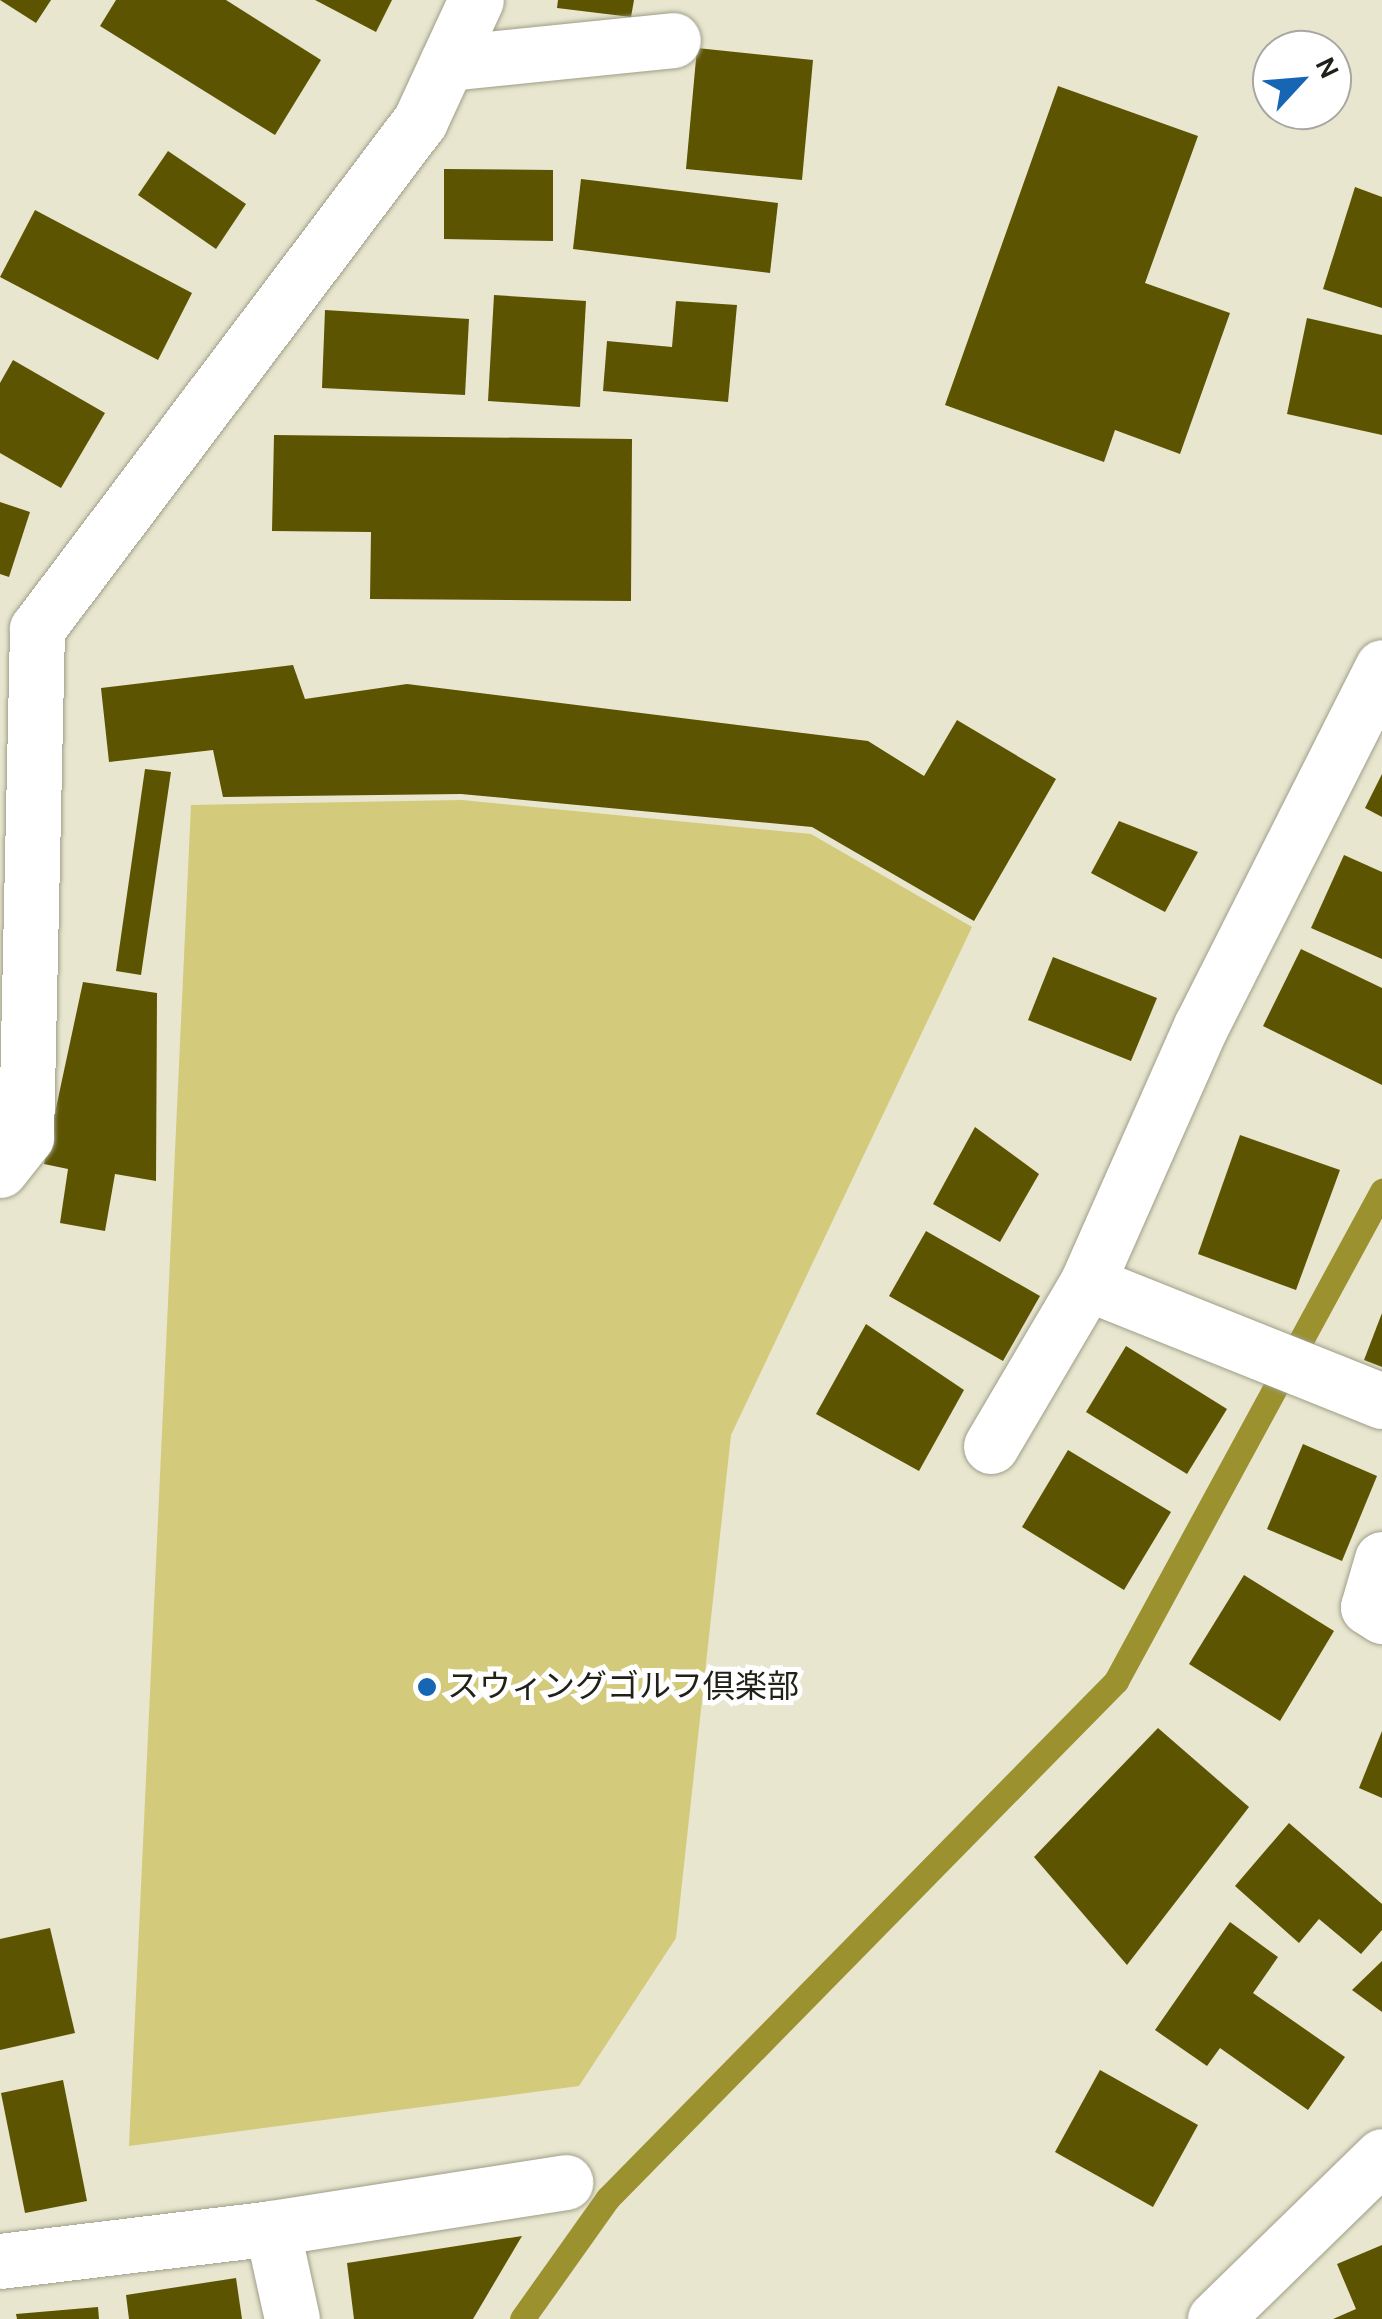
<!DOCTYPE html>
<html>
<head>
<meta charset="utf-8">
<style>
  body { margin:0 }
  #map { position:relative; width:1382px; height:2319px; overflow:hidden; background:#e8e6cf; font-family:Karla,"Noto Sans JP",sans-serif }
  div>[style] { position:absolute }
  .green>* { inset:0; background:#d3cb7b }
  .stream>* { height:25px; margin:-12.5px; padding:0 12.5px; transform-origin:12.5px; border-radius:12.5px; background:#9b912f }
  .building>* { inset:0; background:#5c5400 }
  .roads { filter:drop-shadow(0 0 2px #9f9e88) drop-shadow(0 0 2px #9f9e88) }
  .minor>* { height:55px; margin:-27.5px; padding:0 27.5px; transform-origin:27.5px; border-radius:27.5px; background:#fff }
  .dots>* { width:28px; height:28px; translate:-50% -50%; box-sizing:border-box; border:5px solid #fff; border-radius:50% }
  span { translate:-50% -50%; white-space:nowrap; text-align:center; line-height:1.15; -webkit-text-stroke:10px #fff; paint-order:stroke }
  .poi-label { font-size:32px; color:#222119 }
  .left { translate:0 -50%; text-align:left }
  .north { position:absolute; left:1252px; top:30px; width:100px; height:100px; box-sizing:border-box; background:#fff; border:2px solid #a7a6a3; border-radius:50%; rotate:64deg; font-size:28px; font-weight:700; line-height:40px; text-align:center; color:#222119 }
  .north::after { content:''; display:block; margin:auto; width:35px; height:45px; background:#1766b4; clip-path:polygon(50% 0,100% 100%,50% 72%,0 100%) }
</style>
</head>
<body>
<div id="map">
  <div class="green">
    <i style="clip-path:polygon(462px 800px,811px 834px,972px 927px,731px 1435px,676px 1938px,579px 2086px,129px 2146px,191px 805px)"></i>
  </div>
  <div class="stream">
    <i style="left:522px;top:2319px;width:148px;rotate:-54.6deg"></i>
    <i style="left:608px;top:2198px;width:725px;rotate:-45.5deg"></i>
    <i style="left:1116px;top:1681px;width:558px;rotate:-61.5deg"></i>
  </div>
  <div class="building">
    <i style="clip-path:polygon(0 0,51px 0,36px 23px)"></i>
    <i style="clip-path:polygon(116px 0,226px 0,321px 60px,275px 135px,100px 26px)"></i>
    <i style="clip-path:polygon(315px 0,392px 0,376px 32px)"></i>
    <i style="clip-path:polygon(558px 0,634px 0,631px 17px,557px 8px)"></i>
    <i style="clip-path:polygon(697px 48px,813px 60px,802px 180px,686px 169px)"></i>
    <i style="clip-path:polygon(1058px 86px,1198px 136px,1145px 283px,1230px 313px,1180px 454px,1115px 430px,1104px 462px,945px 405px)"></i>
    <i style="clip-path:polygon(168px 151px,246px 204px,216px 249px,138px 195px)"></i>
    <i style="clip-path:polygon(444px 169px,553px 170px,553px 241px,444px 239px)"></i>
    <i style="clip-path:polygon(581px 179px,778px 203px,770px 273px,573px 249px)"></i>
    <i style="clip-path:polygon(1355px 187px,1382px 197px,1382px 308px,1323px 289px)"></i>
    <i style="clip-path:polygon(35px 210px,192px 293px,158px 360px,0 277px)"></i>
    <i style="clip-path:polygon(494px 295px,586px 301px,580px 407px,488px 401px)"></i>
    <i style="clip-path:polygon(676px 301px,737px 305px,728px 402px,603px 391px,607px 341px,672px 347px)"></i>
    <i style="clip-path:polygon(325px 310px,469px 319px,465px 395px,322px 388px)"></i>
    <i style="clip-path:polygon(1307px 318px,1382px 335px,1382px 435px,1287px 414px)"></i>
    <i style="clip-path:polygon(13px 360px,105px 413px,61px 488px,0 453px,0 383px)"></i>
    <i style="clip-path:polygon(274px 435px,632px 439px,631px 601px,370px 599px,371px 532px,272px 531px)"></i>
    <i style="clip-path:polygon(0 502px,30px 512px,9px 577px,0 574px)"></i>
    <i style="clip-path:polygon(293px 665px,305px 699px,407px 684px,868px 741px,924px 776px,957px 720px,1056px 779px,974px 921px,812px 827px,461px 794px,223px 797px,213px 750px,109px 762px,101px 688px)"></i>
    <i style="clip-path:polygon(145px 769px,171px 772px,141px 975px,116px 971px)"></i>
    <i style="clip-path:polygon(1382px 774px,1382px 817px,1365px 808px)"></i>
    <i style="clip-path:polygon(1119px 821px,1198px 852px,1165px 912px,1091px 873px)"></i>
    <i style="clip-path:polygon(1344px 855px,1382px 872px,1382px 959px,1311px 928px)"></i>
    <i style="clip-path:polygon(1301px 949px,1382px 988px,1382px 1085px,1263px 1026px)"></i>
    <i style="clip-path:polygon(1053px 957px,1157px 998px,1131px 1061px,1028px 1020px)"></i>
    <i style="clip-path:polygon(83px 982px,157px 993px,156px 1181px,115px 1174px,105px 1231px,60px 1223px,68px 1169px,44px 1164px)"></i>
    <i style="clip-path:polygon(975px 1127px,1039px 1174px,1000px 1242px,933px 1204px)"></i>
    <i style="clip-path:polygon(1240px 1135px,1340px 1170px,1296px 1290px,1198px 1254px)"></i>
    <i style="clip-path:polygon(926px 1231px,1040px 1296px,1003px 1361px,889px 1296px)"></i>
    <i style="clip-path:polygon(1382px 1313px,1382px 1367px,1364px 1360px)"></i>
    <i style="clip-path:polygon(866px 1324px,964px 1390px,919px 1471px,816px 1414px)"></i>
    <i style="clip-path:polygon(1126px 1346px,1227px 1409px,1187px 1474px,1086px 1412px)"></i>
    <i style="clip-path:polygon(1303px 1444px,1377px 1476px,1342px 1561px,1267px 1529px)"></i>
    <i style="clip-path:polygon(1068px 1450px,1171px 1512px,1124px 1590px,1022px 1527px)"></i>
    <i style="clip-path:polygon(1244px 1575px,1334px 1631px,1280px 1721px,1189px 1664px)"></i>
    <i style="clip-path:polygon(1158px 1728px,1249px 1807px,1127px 1965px,1034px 1857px)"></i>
    <i style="clip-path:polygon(1382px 1731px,1382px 1798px,1359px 1788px)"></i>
    <i style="clip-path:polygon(1289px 1823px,1382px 1904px,1382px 1930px,1361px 1954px,1319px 1919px,1299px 1943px,1235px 1886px)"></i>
    <i style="clip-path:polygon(1230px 1922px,1278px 1957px,1253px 1993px,1345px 2057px,1308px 2110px,1220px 2048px,1207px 2066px,1155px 2030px)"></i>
    <i style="clip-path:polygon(50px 1928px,75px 2033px,0 2050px,0 1939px)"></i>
    <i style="clip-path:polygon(1382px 1961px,1382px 2012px,1352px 1990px)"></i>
    <i style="clip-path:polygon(1100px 2070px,1198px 2125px,1153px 2207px,1055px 2152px)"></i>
    <i style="clip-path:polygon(63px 2080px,87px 2201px,25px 2213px,1px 2093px)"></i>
    <i style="clip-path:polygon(522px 2236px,473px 2319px,354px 2319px,347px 2263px)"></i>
    <i style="clip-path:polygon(1382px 2245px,1382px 2319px,1333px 2319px,1356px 2309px,1337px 2264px)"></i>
    <i style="clip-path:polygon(236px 2278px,242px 2319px,129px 2319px,126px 2295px)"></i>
    <i style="clip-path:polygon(98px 2307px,99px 2319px,17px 2319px,16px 2314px)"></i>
  </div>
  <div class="roads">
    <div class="minor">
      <i style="left:447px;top:63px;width:227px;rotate:-5.8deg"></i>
      <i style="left:0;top:1170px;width:42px;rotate:-51.8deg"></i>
      <i style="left:26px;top:1137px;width:508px;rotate:-88.76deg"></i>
      <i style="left:37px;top:629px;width:636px;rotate:-52.99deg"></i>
      <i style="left:420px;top:121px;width:133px;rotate:-65.2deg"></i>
      <i style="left:1087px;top:1283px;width:318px;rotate:21.8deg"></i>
      <i style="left:991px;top:1446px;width:189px;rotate:-59.5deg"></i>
      <i style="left:1087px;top:1283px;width:281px;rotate:-66.1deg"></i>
      <i style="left:1201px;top:1026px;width:402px;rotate:-63.2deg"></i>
      <i style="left:1382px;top:1559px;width:50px;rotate:106.3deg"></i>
      <i style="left:1368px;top:1607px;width:17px;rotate:33deg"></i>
      <i style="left:272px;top:2228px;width:93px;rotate:77.6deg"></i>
      <i style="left:0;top:2261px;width:274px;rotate:-6.9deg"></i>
      <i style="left:272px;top:2228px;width:297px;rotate:-8.9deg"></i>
      <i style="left:1215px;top:2319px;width:233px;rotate:-44.3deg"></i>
    </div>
  </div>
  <div class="dots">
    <i style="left:427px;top:1687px;background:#1766b4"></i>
  </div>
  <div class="poi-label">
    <span class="left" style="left:447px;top:1687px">スウィングゴルフ倶楽部</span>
  </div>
  <div class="north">N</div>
</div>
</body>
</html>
